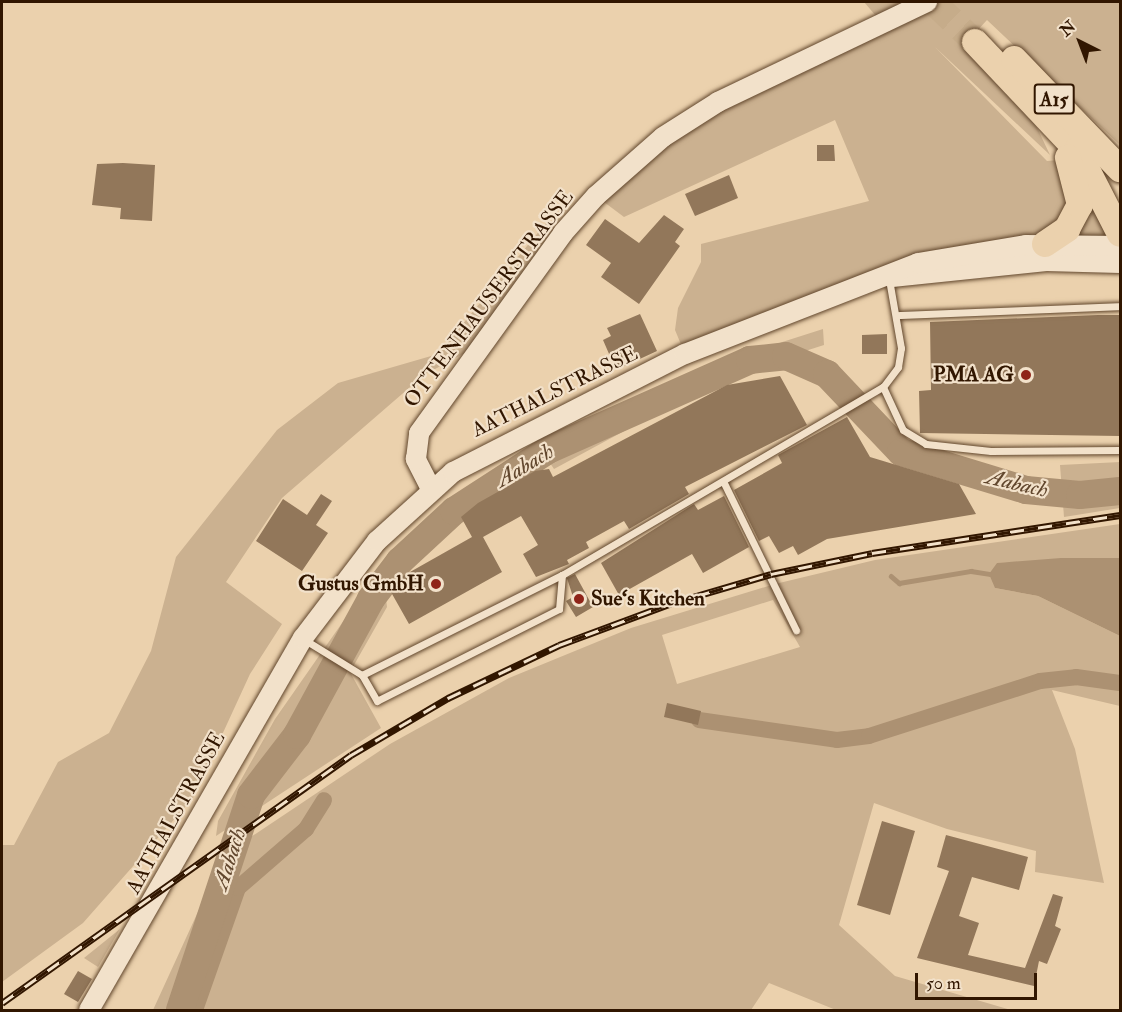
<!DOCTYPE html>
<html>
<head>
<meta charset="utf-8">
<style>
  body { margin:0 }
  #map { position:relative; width:1122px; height:1012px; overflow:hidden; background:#ebd1ad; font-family:"IM FELL Double Pica",serif }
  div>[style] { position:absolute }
  .green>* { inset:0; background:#cbb190 }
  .water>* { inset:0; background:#ac9172 }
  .stream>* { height:4.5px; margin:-2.25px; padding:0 2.25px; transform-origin:2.25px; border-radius:2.25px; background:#ac9172 }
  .canal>* { height:16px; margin:-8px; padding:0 8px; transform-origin:8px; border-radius:8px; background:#ac9172 }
  .river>* { height:28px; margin:-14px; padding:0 14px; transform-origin:14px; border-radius:14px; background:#ac9172 }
  .building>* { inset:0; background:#92775a }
  .highway-tunnel>* { height:26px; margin-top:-13px; transform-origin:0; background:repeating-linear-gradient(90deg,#c6ac8a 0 26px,transparent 0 39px) }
  .roads { filter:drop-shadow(0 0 2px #60452b) drop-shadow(0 0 2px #60452b) }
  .lane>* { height:7px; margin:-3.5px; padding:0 3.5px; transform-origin:3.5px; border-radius:3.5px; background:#f2e1ca }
  .secondary>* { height:20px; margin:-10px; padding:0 10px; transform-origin:10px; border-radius:10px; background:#f2e1ca }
  .highway>* { height:26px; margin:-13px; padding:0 13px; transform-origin:13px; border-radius:13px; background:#ebd1ad }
  .rail>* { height:7px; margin-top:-3.5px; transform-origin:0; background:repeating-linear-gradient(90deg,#f2e1ca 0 14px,#311600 0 28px); box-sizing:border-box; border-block:2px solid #311600 }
  .dots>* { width:16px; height:16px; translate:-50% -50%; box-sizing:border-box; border:3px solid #f2e1ca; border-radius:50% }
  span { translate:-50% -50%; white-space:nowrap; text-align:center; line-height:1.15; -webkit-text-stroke:4.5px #f2e1ca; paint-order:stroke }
  .shield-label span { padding:2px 4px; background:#f2e1ca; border:2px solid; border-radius:4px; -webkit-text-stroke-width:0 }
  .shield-label { font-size:20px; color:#311600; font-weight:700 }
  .street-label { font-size:21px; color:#311600 }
  .poi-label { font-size:21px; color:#311600; font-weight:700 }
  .right { translate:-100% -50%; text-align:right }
  .left { translate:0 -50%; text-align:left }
  .water-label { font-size:22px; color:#62472e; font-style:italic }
  .frame { position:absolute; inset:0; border:3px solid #311600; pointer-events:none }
  .north { position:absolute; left:1050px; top:12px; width:60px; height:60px; -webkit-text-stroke:4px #f2e1ca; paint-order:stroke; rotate:318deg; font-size:16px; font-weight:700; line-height:24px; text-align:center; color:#311600 }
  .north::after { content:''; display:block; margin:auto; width:21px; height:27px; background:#311600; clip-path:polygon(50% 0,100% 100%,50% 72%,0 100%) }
  .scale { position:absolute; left:915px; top:973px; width:122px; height:27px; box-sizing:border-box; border:3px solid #311600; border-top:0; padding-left:8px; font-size:18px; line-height:21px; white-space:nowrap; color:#311600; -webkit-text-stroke:4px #f2e1ca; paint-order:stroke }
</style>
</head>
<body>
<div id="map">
  <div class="green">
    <i style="clip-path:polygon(864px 2px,1120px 2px,1120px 145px,987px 20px,963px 46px,1033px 119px,1050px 155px,935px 47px,1047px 161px,1059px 160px,1068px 201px,1054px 228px,873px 281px,685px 354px,675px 330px,678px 308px,701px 262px,701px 244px,869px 201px,835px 120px,624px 217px,596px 196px,663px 137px,882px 23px)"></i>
    <i style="clip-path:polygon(1088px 194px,1114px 238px,1069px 239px)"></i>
    <i style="clip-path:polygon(546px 223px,563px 233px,487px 341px,424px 375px,282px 498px,226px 582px,282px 624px,250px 674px,193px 798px,83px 923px,2px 982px,2px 845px,14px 845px,58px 762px,109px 733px,151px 651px,176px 557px,277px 430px,338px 383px,438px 354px)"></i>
    <i style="clip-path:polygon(823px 329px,824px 345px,724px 377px,554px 469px,548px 460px,465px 507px,384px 581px,387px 607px,350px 672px,381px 728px,216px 836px,218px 821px,275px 719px,379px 570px,444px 505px,546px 440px,751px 352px)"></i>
    <i style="clip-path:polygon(1120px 462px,1120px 508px,1064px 517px,1060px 465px)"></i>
    <i style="clip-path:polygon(evenodd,1120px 524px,1120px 558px,997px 563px,995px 588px,1038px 596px,1120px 636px,1120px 706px,1052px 690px,1075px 749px,1104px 883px,1035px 872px,1036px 851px,947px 829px,874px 803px,839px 925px,895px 976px,1011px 1010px,836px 1010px,769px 983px,751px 1010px,153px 1010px,224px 855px,390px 744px,509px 678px,631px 628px,775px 584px,875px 560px,1120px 524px,773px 600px,800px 647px,677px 684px,662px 635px,773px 600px)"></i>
    <i style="clip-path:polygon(120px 929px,98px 967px,84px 958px)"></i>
  </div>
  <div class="water">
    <i style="clip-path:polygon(1061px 558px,1120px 558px,1120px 636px,1038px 596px,995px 588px,989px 574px,997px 563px)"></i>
  </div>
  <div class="stream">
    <i style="left:879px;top:442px;width:9px;rotate:-41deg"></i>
    <i style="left:891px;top:576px;width:11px;rotate:41deg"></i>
    <i style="left:899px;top:583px;width:73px;rotate:-9.5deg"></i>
    <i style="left:971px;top:571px;width:18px;rotate:9deg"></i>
  </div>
  <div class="canal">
    <i style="left:699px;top:720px;width:139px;rotate:8.2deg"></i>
    <i style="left:837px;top:740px;width:32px;rotate:-7deg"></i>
    <i style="left:869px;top:736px;width:180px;rotate:-17.8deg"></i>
    <i style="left:1040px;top:681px;width:36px;rotate:-6deg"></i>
    <i style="left:1076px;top:677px;width:44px;rotate:7.8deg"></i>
    <i style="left:195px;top:1010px;width:129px;rotate:-70.6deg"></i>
    <i style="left:238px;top:888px;width:90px;rotate:-40.9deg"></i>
    <i style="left:306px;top:829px;width:34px;rotate:-58deg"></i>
  </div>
  <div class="river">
    <i style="left:180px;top:1010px;width:226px;rotate:-71.7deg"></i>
    <i style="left:251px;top:795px;width:76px;rotate:-52.5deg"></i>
    <i style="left:297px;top:735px;width:155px;rotate:-61.4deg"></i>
    <i style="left:371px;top:599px;width:48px;rotate:-52.7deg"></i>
    <i style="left:400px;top:561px;width:74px;rotate:-42.8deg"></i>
    <i style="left:454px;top:511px;width:112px;rotate:-33deg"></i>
    <i style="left:548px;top:450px;width:221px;rotate:-24deg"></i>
    <i style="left:750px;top:360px;width:36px;rotate:-6deg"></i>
    <i style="left:786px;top:356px;width:45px;rotate:23.7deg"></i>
    <i style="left:827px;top:374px;width:108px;rotate:46.5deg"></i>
    <i style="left:901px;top:452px;width:131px;rotate:16.9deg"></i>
    <i style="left:1026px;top:490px;width:54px;rotate:5.3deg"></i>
    <i style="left:1080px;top:495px;width:40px;rotate:-5.7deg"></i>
  </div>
  <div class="building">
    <i style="clip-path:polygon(817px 145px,834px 145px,835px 161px,817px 161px)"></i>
    <i style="clip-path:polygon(123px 163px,155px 165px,152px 221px,120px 219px,121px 208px,92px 205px,97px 164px)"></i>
    <i style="clip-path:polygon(729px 175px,738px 198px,695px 216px,685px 194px)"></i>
    <i style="clip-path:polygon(664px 215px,684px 229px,675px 242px,680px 246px,639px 304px,601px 277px,611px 263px,586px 245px,605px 219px,639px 243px)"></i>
    <i style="clip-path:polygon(640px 314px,657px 351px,616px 370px,603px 340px,611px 336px,607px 328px)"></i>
    <i style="clip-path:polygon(1098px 315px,1120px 315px,1120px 436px,920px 433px,919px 391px,931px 390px,930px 322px)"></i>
    <i style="clip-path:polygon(887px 334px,887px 354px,862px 354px,862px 335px)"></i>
    <i style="clip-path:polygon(780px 376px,807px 425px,685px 487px,689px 494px,629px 529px,624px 521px,586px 542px,589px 548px,567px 560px,569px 564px,536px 577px,523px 554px,538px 545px,521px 516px,483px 537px,502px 572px,409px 624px,387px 585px,472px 537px,461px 517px,478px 503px,535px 471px,549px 469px,553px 477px,727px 385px)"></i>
    <i style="clip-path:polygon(847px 417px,870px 457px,959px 484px,976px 514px,827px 539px,798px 555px,793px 546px,779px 553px,769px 536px,759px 541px,734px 490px,782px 463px,778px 455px)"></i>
    <i style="clip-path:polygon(321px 494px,332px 501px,316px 525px,328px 533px,302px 571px,256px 541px,283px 499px,307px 515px)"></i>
    <i style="clip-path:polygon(724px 496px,749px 547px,703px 573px,692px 554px,619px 595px,601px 563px,694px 504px,698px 510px)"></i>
    <i style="clip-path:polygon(575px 574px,593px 607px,576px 617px,566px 601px,573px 597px,567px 578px)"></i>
    <i style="clip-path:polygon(667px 703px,701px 711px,698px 725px,664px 717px)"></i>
    <i style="clip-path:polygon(882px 821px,915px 831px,890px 915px,857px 905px)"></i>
    <i style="clip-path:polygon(946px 835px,1028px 857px,1019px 890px,972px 877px,959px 916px,979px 923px,968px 955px,1025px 968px,1053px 894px,1063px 897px,1055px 926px,1061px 929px,1047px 964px,1039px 961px,1034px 986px,917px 958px,949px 871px,937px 867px)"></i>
    <i style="clip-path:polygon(78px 971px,92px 979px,78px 1002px,64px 994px)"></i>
  </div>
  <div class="highway-tunnel">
    <i style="left:933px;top:2px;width:58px;rotate:43.6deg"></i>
  </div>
  <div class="roads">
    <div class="lane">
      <i style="left:898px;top:315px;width:222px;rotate:-2.3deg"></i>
      <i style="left:883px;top:387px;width:47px;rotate:65.1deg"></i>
      <i style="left:903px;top:430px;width:27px;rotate:31deg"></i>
      <i style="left:926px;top:444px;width:65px;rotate:6.1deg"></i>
      <i style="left:991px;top:451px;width:129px;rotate:-0.4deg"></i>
      <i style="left:724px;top:483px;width:164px;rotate:63.9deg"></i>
      <i style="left:562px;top:575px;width:34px;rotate:95deg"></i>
      <i style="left:559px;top:609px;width:204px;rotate:153.2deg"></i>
      <i style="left:377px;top:701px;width:30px;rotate:-120deg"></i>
      <i style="left:362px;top:675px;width:224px;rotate:-26.6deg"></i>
      <i style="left:562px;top:575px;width:372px;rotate:-30.4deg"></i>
      <i style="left:883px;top:387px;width:25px;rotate:-53deg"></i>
      <i style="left:898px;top:367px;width:19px;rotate:-81deg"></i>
      <i style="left:901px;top:348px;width:70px;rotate:-99.9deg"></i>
      <i style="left:305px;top:640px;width:67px;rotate:31.6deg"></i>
    </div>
    <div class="secondary">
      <i style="left:892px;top:277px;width:155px;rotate:-5.9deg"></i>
      <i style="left:1046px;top:261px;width:74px;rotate:1.5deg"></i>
      <i style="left:431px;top:489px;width:34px;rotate:-117deg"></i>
      <i style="left:416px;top:459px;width:26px;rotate:-83deg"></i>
      <i style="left:419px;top:433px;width:246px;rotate:-54.2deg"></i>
      <i style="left:563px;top:233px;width:50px;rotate:-48.3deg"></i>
      <i style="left:596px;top:196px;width:89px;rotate:-41.4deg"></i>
      <i style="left:663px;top:137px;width:65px;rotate:-32.5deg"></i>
      <i style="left:718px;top:102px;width:232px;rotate:-25.6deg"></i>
      <i style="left:89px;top:1010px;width:429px;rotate:-60.1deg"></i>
      <i style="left:303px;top:638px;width:122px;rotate:-52.7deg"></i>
      <i style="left:377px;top:541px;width:103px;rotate:-42.2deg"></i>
      <i style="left:453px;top:472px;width:260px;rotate:-27deg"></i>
      <i style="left:685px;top:354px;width:250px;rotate:-21.3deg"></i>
      <i style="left:918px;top:263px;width:109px;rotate:-9.5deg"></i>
      <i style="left:1026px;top:245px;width:94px;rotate:0.6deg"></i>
    </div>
    <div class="highway">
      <i style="left:975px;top:42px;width:149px;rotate:46.6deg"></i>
      <i style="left:1077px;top:150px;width:94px;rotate:62.9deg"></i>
      <i style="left:1014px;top:59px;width:153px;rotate:46.1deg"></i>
      <i style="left:1045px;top:244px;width:27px;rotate:-34deg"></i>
      <i style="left:1067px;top:229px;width:27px;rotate:-62deg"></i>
      <i style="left:1080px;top:205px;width:49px;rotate:-104.3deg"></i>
    </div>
  </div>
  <div class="rail">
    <i style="left:2px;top:1003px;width:428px;rotate:-35.4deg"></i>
    <i style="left:351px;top:755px;width:113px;rotate:-30.4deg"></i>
    <i style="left:448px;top:698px;width:123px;rotate:-25.5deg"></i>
    <i style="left:559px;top:645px;width:117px;rotate:-20.4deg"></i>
    <i style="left:669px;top:604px;width:106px;rotate:-16.4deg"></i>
    <i style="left:771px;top:574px;width:103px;rotate:-11.7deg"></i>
    <i style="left:872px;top:553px;width:251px;rotate:-8.7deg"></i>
  </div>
  <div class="dots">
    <i style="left:1026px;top:375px;background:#8f2418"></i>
    <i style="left:436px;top:584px;background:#8f2418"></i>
    <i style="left:579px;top:599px;background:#8f2418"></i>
  </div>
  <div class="shield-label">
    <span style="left:1054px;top:99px">A15</span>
  </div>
  <div class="street-label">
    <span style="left:489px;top:299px;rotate:-53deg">OTTENHAUSERSTRASSE</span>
    <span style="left:555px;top:392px;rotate:-26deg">AATHALSTRASSE</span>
    <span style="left:176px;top:813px;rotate:-61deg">AATHALSTRASSE</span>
  </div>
  <div class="poi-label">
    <span class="right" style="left:1014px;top:375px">PMA AG</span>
    <span class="right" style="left:424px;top:584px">Gustus GmbH</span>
    <span class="left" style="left:591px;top:599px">Sue‘s Kitchen</span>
  </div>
  <div class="water-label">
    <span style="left:525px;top:466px;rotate:-31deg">Aabach</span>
    <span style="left:1017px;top:484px;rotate:13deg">Aabach</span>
    <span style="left:230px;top:859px;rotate:-72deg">Aabach</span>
  </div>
  <div class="frame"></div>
  <div class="north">N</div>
  <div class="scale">50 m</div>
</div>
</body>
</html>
